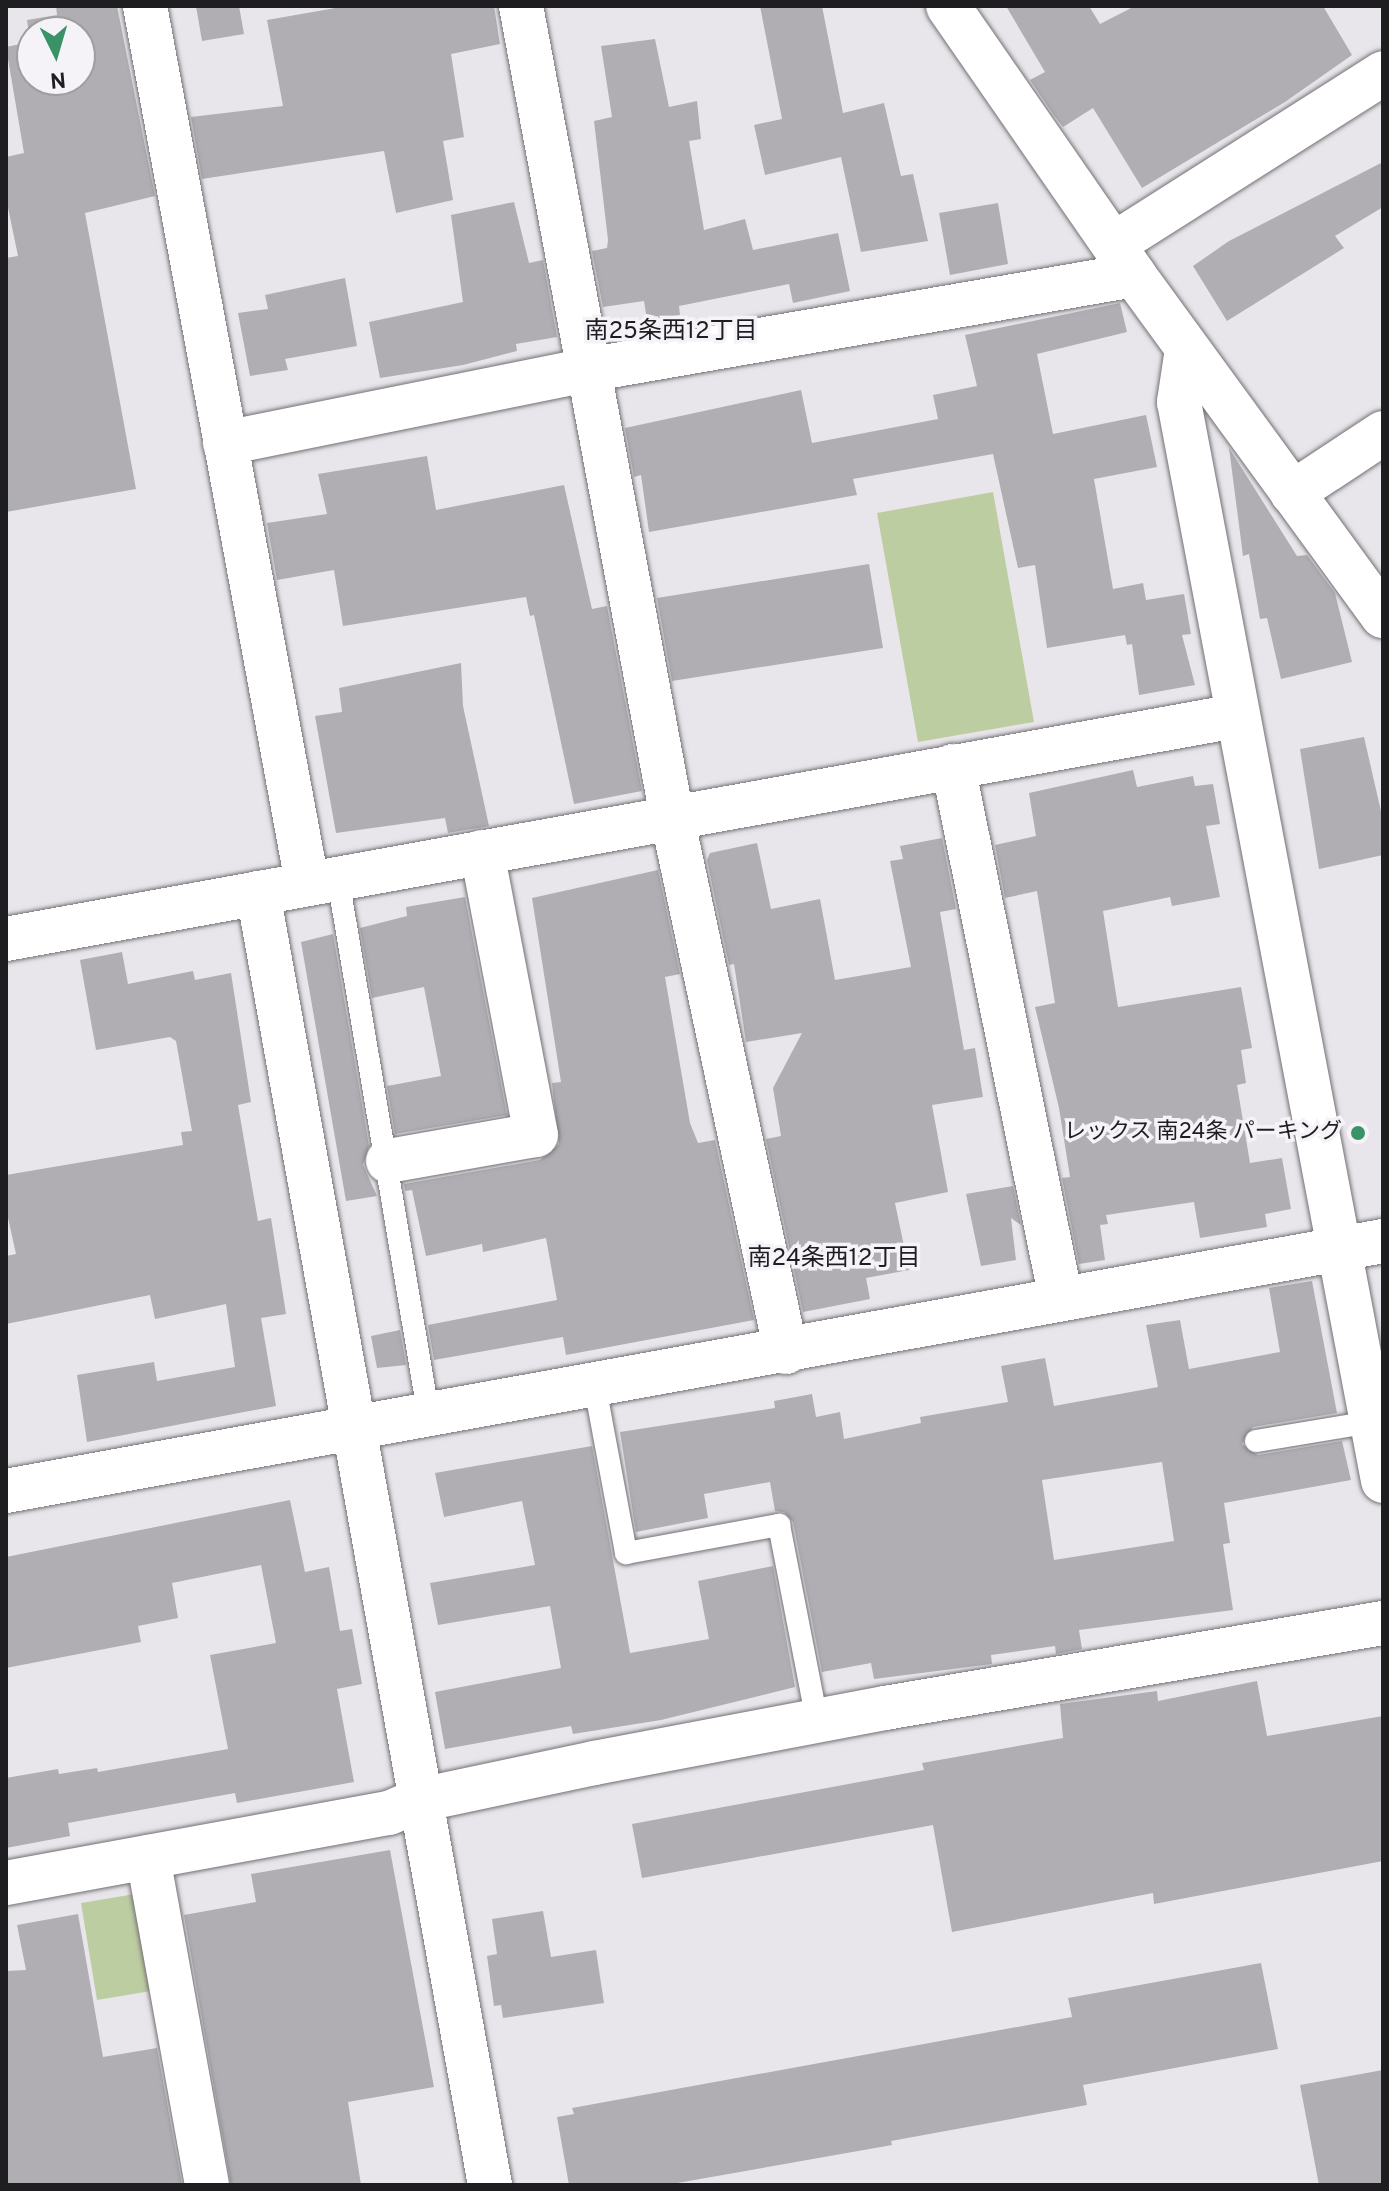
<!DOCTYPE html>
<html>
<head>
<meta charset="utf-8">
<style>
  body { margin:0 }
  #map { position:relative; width:1389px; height:2191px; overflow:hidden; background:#e9e6eb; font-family:Overpass,"Noto Sans JP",sans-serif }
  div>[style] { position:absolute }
  .green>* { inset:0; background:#bdcda2 }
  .building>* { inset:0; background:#b0aeb3 }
  .roads { filter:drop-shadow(0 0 2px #737075) drop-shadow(0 0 2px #737075) }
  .lane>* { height:22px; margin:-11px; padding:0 11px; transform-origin:11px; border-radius:11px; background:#fff }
  .street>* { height:44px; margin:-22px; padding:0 22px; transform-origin:22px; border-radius:22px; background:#fff }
  .dots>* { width:22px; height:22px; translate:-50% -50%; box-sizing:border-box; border:4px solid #f6f3f8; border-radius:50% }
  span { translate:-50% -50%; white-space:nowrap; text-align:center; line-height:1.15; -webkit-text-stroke:7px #f6f3f8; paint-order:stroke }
  .poi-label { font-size:22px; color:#1e1d1f }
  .right { translate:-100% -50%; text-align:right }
  .neighbourhood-label { font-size:24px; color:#1e1d1f }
  .frame { position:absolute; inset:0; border:8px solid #1e1d1f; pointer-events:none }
  .north { position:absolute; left:16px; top:16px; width:80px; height:80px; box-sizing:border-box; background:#f6f3f8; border:2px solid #a09da1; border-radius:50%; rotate:175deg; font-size:22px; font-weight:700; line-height:32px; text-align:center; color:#1e1d1f }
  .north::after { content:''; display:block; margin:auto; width:28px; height:36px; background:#3a9367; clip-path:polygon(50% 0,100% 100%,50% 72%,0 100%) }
</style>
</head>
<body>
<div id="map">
  <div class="green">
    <i style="clip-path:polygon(993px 492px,1034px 722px,918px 742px,877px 513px)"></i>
    <i style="clip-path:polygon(135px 1894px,151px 1991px,97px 2000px,81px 1903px)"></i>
  </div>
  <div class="building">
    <i style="clip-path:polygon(evenodd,56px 6px,117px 6px,155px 196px,85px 213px,136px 489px,6px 512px,6px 258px,18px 256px,6px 198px,6px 157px,24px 153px,6px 47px,30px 42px,27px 20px,57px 15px,56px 6px,32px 32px,80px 32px,80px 80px,32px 80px,32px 32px)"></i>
    <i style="clip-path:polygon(196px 6px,239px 6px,244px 34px,202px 41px)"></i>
    <i style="clip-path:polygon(347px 6px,494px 6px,500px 44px,451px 54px,464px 137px,443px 141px,453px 200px,396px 213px,384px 151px,202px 179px,191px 117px,283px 106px,267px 20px)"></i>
    <i style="clip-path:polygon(760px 6px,822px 6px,843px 113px,884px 103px,901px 176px,913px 174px,928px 241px,861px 252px,841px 157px,765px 175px,754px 125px,782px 119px)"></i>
    <i style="clip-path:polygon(1006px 6px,1089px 6px,1100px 24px,1135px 6px,1323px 6px,1352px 55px,1285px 102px,1142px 188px,1093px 108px,1063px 127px,1053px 114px,1030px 80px,1045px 72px)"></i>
    <i style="clip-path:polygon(655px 39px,669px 107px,697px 101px,701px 139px,689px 141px,704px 230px,745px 219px,753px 250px,838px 233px,850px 291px,793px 303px,789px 284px,679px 306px,680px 315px,647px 320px,644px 301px,603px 307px,592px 251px,607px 248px,608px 240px,594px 121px,612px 117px,601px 46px)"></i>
    <i style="clip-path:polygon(1383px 162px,1383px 207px,1335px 236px,1344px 248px,1227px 321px,1193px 266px,1229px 241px)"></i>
    <i style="clip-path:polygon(514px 202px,529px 263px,543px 260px,557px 337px,516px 344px,517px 351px,463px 365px,380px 378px,369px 322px,463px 302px,451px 215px)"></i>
    <i style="clip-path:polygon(998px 203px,1008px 264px,950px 275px,939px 213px)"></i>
    <i style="clip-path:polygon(345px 278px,357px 346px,285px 359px,288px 370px,250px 376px,238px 313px,268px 309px,265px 295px)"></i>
    <i style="clip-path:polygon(1120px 303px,1127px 332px,1037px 354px,1053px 434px,1146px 415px,1157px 467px,1094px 479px,1113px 589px,1143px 583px,1146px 600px,1184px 594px,1191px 634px,1182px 635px,1195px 685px,1139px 695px,1132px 644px,1127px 645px,1125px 635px,1047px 648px,1035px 565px,1018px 568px,993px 454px,853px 479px,857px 495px,649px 532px,641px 475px,634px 477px,625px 428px,801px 390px,812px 443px,938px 419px,933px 395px,977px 386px,965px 335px)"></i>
    <i style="clip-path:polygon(1229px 448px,1297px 556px,1307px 555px,1335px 593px,1352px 662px,1281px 679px,1267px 618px,1260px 619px,1249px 554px,1243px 556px)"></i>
    <i style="clip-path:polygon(427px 456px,436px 510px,564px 485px,592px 609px,607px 606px,642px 791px,574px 804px,534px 615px,530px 616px,526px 597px,343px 626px,334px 570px,277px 580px,267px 523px,327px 514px,318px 474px)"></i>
    <i style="clip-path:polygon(869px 564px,883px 648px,672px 681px,657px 598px)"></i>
    <i style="clip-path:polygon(461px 663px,463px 706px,489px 826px,448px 833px,445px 818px,336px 833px,315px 716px,342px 712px,339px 688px)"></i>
    <i style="clip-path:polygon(1364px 737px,1383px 820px,1383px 855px,1319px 869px,1300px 749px)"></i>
    <i style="clip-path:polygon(1133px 770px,1137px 787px,1193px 776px,1195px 786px,1213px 784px,1220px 824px,1206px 826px,1220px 897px,1172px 906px,1170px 897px,1103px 911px,1118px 1007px,1241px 987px,1252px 1048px,1241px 1050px,1246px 1083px,1237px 1085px,1250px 1163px,1282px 1158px,1291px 1209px,1265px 1214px,1267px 1227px,1200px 1238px,1194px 1202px,1106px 1215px,1108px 1224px,1100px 1225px,1105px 1260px,1079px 1264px,1062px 1178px,1070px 1177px,1059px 1108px,1035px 1007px,1055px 1003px,1037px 891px,1005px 898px,995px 845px,1036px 836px,1029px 793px)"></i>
    <i style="clip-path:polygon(942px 838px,956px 909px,940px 912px,964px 1050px,975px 1048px,983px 1097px,932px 1105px,948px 1192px,895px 1203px,909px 1270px,866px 1278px,870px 1299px,803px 1312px,766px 1139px,781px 1136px,773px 1088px,802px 1033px,746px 1042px,734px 964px,729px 965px,707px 860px,710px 853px,757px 843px,771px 909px,820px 899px,835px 980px,911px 967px,890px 861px,903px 859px,900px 846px)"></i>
    <i style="clip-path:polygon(658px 870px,680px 974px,665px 977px,690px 1123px,698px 1143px,715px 1140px,754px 1320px,566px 1355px,563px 1337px,434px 1360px,428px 1325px,557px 1300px,546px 1238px,483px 1252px,482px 1244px,426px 1256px,412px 1190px,405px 1191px,404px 1184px,540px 1160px,559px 1144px,552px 1083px,561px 1082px,532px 898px)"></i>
    <i style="clip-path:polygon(465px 897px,507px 1115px,395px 1134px,387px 1086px,441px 1076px,424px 987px,372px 998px,360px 928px,407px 916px,406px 907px)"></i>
    <i style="clip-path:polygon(333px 934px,369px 1146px,363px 1165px,377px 1196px,346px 1201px,301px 942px)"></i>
    <i style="clip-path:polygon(122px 952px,128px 984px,193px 971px,195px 980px,231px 973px,251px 1102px,238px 1105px,258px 1221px,271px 1218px,286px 1314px,261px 1318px,276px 1406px,87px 1442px,77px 1375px,154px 1362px,157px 1381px,235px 1367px,226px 1304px,155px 1319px,150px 1295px,6px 1324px,6px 1256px,16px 1254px,6px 1209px,6px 1175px,183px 1145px,181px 1132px,192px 1131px,176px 1041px,170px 1037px,96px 1050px,80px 960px)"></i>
    <i style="clip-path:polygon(1013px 1186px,1021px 1225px,1011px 1218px,1016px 1260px,981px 1266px,966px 1194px)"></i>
    <i style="clip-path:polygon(evenodd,1312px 1281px,1337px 1413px,1253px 1427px,1242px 1444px,1258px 1455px,1342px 1441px,1351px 1480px,1224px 1503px,1230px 1543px,1223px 1544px,1233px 1610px,1079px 1630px,1082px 1649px,1056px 1654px,1055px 1646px,991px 1655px,992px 1664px,874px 1679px,871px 1663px,822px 1672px,793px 1522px,784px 1512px,775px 1511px,770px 1482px,704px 1494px,708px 1518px,636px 1532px,620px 1432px,775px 1408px,774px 1401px,812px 1394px,816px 1417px,840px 1412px,844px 1439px,921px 1423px,920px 1417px,1008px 1402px,1001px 1366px,1045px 1358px,1054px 1406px,1158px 1387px,1146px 1325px,1180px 1320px,1189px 1369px,1280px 1352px,1269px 1288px,1312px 1281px,1162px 1462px,1174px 1541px,1054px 1560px,1042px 1480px,1162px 1462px)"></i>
    <i style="clip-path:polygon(400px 1330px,406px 1365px,377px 1368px,371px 1336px)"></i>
    <i style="clip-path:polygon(592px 1446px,630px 1653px,709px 1639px,698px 1581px,773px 1566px,795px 1687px,661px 1720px,573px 1734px,571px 1726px,445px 1749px,435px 1692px,561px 1668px,550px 1606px,438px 1625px,430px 1583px,535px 1565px,522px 1501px,444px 1517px,435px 1473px)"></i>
    <i style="clip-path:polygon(290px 1500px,305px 1572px,329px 1567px,340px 1631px,352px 1629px,362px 1684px,337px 1689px,354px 1782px,237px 1803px,235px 1793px,68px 1823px,70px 1836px,6px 1848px,6px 1778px,58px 1769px,59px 1774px,97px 1768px,98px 1772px,228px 1749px,210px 1655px,276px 1643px,261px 1565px,172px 1583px,178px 1618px,138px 1626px,141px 1642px,6px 1668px,6px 1557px)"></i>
    <i style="clip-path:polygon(1257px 1681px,1267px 1736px,1383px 1716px,1383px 1861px,1154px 1904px,1153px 1893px,952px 1932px,933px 1825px,642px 1878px,632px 1824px,924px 1770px,922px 1763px,1063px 1738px,1060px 1704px,1157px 1691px,1158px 1701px)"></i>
    <i style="clip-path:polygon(390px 1850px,434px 2087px,348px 2102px,361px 2185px,231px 2185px,184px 1915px,256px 1902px,251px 1874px)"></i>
    <i style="clip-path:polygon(543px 1911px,551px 1957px,596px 1950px,604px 2003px,503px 2018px,501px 2005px,494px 2006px,487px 1956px,497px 1954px,492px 1919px)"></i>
    <i style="clip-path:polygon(78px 1914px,103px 2057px,157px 2048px,182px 2185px,6px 2185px,6px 1971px,26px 1970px,17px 1925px)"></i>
    <i style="clip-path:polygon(1261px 1963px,1278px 2049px,1083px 2085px,1087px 2105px,891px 2141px,892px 2145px,666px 2185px,569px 2185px,557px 2117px,574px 2114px,572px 2108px,1072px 2017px,1068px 1998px)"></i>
    <i style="clip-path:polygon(1383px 2070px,1383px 2185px,1319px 2185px,1300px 2085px)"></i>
  </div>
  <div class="roads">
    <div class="lane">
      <i style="left:338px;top:879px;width:546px;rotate:80.4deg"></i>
      <i style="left:595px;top:1387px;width:169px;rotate:79.4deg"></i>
      <i style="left:626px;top:1553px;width:156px;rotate:-10.4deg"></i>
      <i style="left:779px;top:1525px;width:200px;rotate:79deg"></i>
      <i style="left:1256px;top:1441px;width:117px;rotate:-9.4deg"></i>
    </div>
    <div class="street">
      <i style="left:145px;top:6px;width:892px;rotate:79.53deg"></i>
      <i style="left:521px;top:6px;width:825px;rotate:79.45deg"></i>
      <i style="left:672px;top:817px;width:547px;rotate:77.97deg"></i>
      <i style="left:948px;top:6px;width:327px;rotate:55.3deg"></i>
      <i style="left:1134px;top:275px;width:422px;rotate:53.9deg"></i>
      <i style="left:1114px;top:244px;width:319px;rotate:-32.4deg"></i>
      <i style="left:1187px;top:349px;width:54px;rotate:98.6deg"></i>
      <i style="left:1179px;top:402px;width:1098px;rotate:79.29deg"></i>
      <i style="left:225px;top:443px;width:369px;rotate:-11.4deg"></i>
      <i style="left:587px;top:370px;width:555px;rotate:-9.85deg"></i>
      <i style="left:1292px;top:493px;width:109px;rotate:-33.4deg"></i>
      <i style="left:953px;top:766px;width:544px;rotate:78.55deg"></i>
      <i style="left:258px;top:893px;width:1313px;rotate:79.82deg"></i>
      <i style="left:6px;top:939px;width:1249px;rotate:-10.28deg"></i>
      <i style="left:388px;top:1161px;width:150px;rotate:-10deg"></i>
      <i style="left:536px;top:1135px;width:288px;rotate:-100.8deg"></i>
      <i style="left:6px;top:1491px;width:1400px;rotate:-10.29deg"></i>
      <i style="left:148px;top:1857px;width:333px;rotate:79.8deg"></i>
      <i style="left:6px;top:1883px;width:389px;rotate:-10.4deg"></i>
      <i style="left:389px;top:1813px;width:34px;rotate:-23deg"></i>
      <i style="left:420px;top:1800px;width:178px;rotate:-12deg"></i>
      <i style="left:594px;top:1763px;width:296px;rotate:-10.7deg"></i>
      <i style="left:885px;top:1708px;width:505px;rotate:-9.69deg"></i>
    </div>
  </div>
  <div class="dots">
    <i style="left:1358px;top:1133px;background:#3a9367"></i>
  </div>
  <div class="poi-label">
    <span class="right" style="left:1342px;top:1133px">レックス 南24条 パーキング</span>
  </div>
  <div class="neighbourhood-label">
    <span style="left:671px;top:333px">南25条西12丁目</span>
    <span style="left:834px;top:1260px">南24条西12丁目</span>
  </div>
  <div class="frame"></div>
  <div class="north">N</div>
</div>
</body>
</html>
